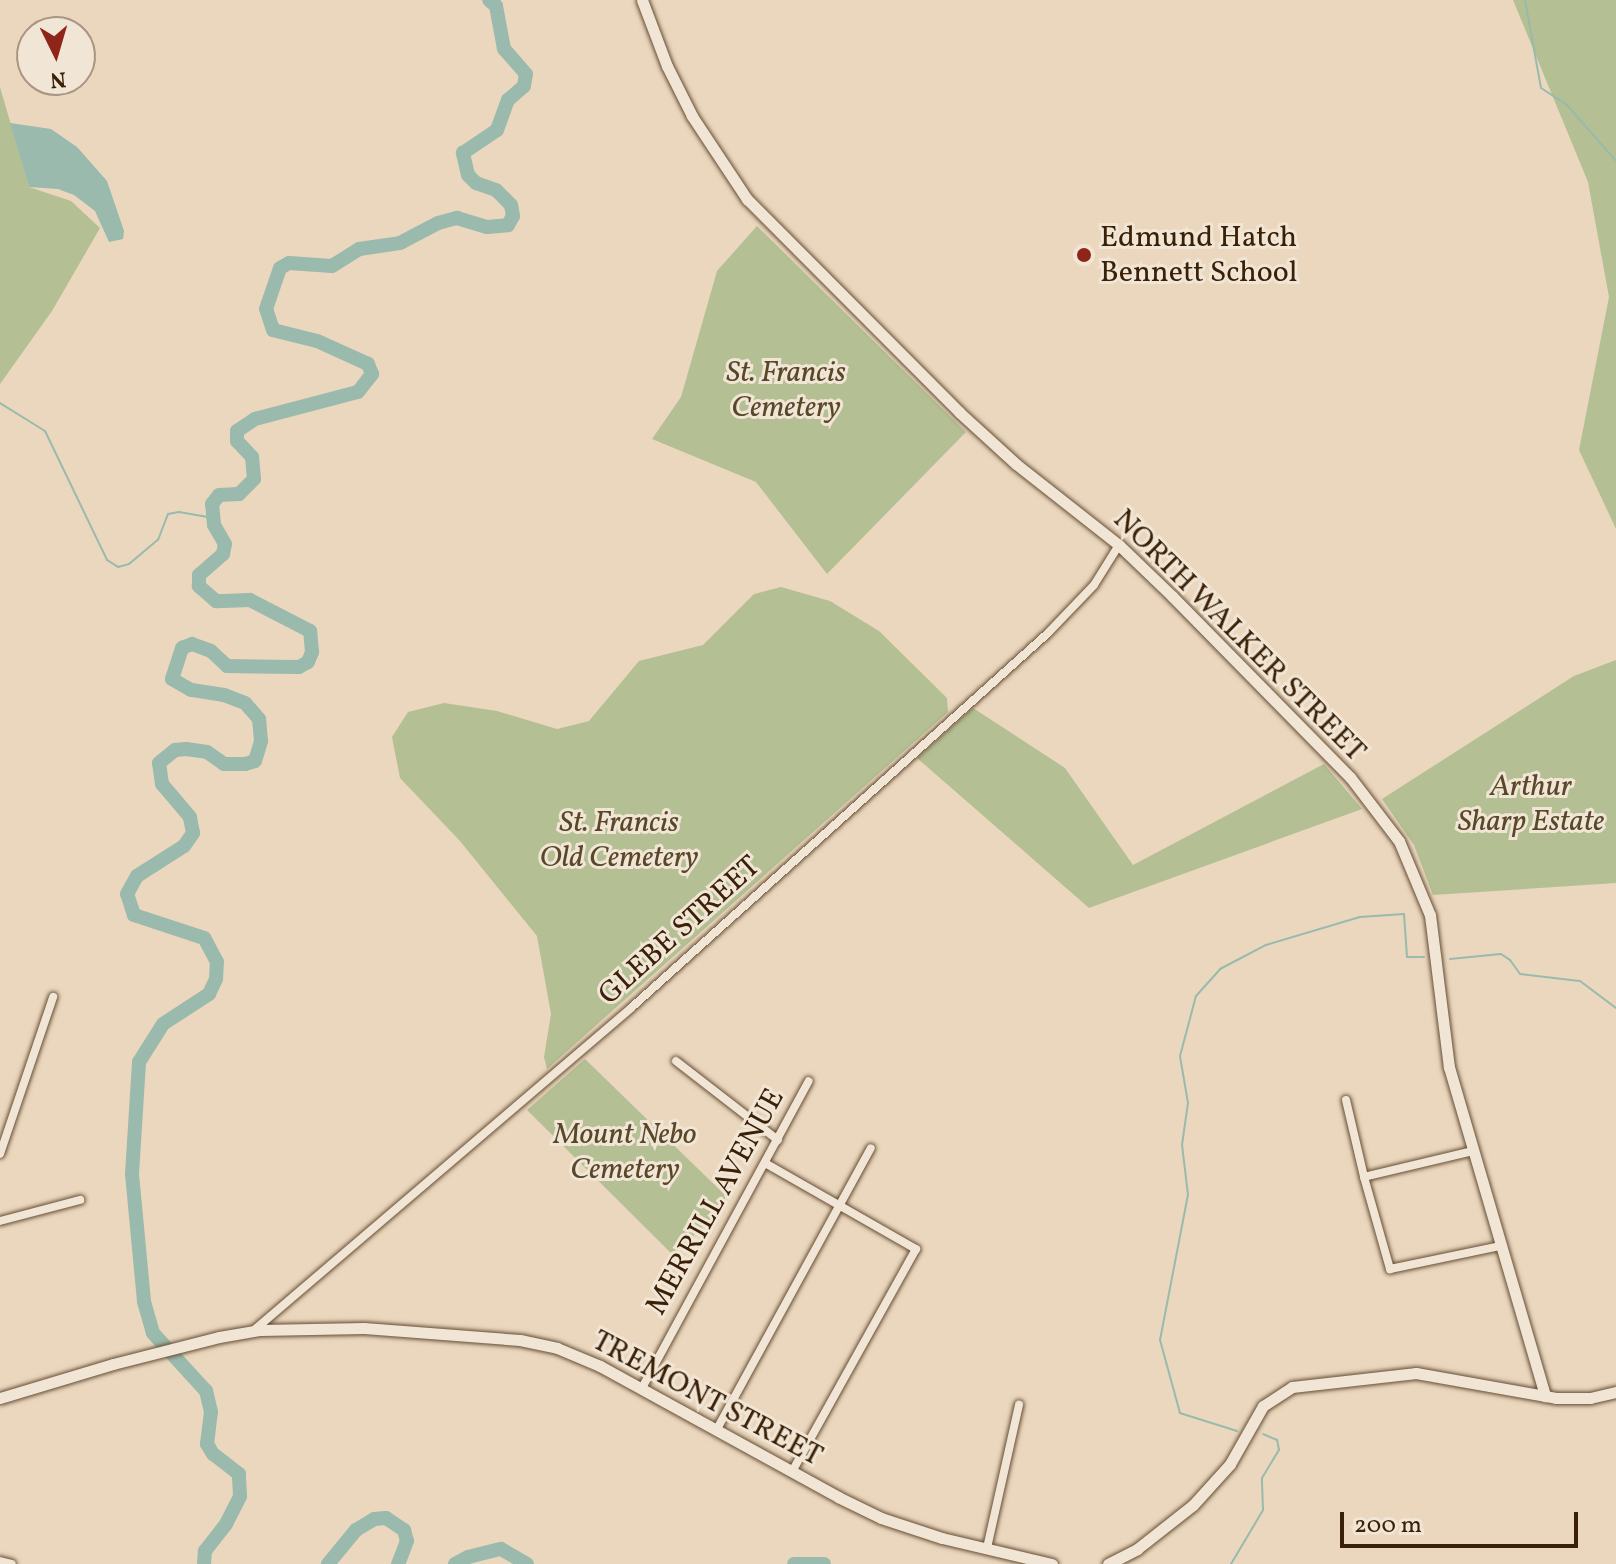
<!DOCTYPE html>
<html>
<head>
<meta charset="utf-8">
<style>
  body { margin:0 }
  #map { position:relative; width:1616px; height:1564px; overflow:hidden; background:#ead7be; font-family:Vollkorn,serif }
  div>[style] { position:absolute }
  .green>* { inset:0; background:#b4bf93 }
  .water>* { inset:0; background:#99baac }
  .stream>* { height:2px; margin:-1px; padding:0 1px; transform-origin:1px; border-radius:1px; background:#99baac }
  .river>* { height:14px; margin:-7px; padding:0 7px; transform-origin:7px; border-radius:7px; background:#99baac }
  .roads { filter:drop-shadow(0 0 2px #664e34) drop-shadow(0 0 2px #664e34) }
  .street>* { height:8px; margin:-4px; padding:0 4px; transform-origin:4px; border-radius:4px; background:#f1e5d5 }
  .secondary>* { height:11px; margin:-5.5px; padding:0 5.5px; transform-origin:5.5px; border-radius:5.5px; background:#f1e5d5 }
  .dots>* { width:22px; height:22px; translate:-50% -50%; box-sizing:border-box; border:4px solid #f1e5d5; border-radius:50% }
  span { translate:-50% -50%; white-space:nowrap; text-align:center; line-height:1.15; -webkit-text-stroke:6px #f1e5d5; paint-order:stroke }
  .poi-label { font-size:30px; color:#3a2006 }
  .left { translate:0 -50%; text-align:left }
  .park-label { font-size:30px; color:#584829; font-style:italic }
  .street-label { font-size:30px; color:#3a2006 }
  .north { position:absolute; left:16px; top:16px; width:80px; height:80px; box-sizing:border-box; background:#f1e5d5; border:2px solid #a89682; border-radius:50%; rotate:175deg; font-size:22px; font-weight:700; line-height:32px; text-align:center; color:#3a2006 }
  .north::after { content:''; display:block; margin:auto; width:28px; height:36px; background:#8f2418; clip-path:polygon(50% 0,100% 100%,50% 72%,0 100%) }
  .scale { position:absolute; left:1340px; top:1512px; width:238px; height:36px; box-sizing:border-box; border:4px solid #3a2006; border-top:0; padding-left:10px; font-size:24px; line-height:28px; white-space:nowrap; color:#3a2006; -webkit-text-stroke:6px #f1e5d5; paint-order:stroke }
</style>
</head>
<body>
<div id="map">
  <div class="green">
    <i style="clip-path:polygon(1513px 0,1616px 0,1616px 529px,1579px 450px,1609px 297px,1588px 182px)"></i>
    <i style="clip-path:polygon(0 87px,29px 187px,71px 201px,100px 228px,52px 311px,0 384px)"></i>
    <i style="clip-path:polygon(757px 226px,966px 432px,827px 574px,756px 482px,652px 439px,681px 397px,717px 271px)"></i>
    <i style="clip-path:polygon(781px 587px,830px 601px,879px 631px,947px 698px,948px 712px,547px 1069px,544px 1057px,551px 1014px,537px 936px,460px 841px,400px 778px,392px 737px,408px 712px,444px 703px,497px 711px,557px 729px,589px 721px,639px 661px,703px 645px,754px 594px)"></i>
    <i style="clip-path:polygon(1616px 660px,1616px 883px,1433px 895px,1414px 845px,1382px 799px,1574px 676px)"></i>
    <i style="clip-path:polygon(973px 708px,1065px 768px,1133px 865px,1324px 764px,1362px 809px,1089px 908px,917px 758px)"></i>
    <i style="clip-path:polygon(585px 1059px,725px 1195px,725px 1206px,673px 1255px,527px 1110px)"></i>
  </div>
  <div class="water">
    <i style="clip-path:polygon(10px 123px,51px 129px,77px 147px,107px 181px,124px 231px,123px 239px,109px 242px,95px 211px,74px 195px,58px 189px,29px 187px)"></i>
  </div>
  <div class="stream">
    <i style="left:1525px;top:0;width:89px;rotate:79.7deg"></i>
    <i style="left:1541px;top:88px;width:31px;rotate:33deg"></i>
    <i style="left:1567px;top:105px;width:74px;rotate:48.8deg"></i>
    <i style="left:0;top:403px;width:53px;rotate:31.9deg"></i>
    <i style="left:45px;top:431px;width:143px;rotate:64.3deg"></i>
    <i style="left:107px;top:560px;width:13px;rotate:32deg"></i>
    <i style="left:118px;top:567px;width:11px;rotate:-15deg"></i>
    <i style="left:129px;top:564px;width:38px;rotate:-40deg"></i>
    <i style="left:158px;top:540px;width:28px;rotate:-69deg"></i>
    <i style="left:168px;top:514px;width:11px;rotate:-10deg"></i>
    <i style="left:179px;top:512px;width:35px;rotate:10deg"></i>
    <i style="left:1450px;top:959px;width:51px;rotate:-5.6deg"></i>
    <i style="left:1501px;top:954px;width:11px;rotate:34deg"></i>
    <i style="left:1510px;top:960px;width:17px;rotate:54deg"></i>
    <i style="left:1520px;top:974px;width:60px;rotate:6.7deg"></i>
    <i style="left:1580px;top:981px;width:45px;rotate:36.9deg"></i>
    <i style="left:1237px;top:1431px;width:60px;rotate:-162.5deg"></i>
    <i style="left:1180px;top:1413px;width:76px;rotate:-105.3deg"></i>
    <i style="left:1160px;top:1340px;width:148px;rotate:-79.1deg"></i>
    <i style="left:1188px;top:1195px;width:50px;rotate:-96.8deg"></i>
    <i style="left:1182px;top:1145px;width:42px;rotate:-81.9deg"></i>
    <i style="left:1188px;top:1103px;width:48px;rotate:-99.7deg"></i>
    <i style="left:1180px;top:1056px;width:62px;rotate:-75.1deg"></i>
    <i style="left:1196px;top:996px;width:36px;rotate:-48deg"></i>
    <i style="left:1220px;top:969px;width:52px;rotate:-27.6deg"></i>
    <i style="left:1266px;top:945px;width:98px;rotate:-16.6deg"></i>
    <i style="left:1360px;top:917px;width:44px;rotate:-3.9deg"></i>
    <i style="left:1404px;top:914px;width:43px;rotate:86deg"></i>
    <i style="left:1407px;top:957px;width:17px"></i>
    <i style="left:1231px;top:1564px;width:63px;rotate:-59.3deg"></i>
    <i style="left:1263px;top:1510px;width:32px;rotate:-92deg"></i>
    <i style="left:1262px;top:1478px;width:33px;rotate:-59deg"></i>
    <i style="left:1279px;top:1450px;width:10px;rotate:-101deg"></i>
    <i style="left:1277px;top:1440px;width:15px;rotate:-157deg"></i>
  </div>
  <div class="river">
    <i style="left:204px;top:1564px;width:13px;rotate:-86deg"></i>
    <i style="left:205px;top:1551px;width:34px;rotate:-52deg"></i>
    <i style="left:226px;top:1524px;width:31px;rotate:-63deg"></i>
    <i style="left:240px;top:1496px;width:22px;rotate:-93deg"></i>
    <i style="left:239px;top:1474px;width:33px;rotate:-142deg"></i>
    <i style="left:213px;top:1454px;width:12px;rotate:-121deg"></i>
    <i style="left:207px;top:1444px;width:32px;rotate:-83deg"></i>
    <i style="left:211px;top:1412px;width:22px;rotate:-103deg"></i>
    <i style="left:206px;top:1391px;width:79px;rotate:-132.4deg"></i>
    <i style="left:153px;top:1333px;width:33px;rotate:-106deg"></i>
    <i style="left:144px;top:1301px;width:128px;rotate:-95.4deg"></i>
    <i style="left:132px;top:1174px;width:112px;rotate:-86.4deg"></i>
    <i style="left:139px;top:1062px;width:45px;rotate:-57.7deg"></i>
    <i style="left:163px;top:1024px;width:55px;rotate:-33.1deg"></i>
    <i style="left:209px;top:994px;width:17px;rotate:-65deg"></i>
    <i style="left:216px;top:979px;width:17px;rotate:-87deg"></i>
    <i style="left:217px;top:962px;width:27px;rotate:-118deg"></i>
    <i style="left:204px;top:938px;width:74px;rotate:-161.8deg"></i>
    <i style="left:134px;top:915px;width:22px;rotate:-108deg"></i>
    <i style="left:127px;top:894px;width:21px;rotate:-61deg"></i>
    <i style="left:137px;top:876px;width:56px;rotate:-32.6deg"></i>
    <i style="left:184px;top:846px;width:16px;rotate:-55deg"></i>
    <i style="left:193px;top:833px;width:16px;rotate:-101deg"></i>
    <i style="left:190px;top:817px;width:43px;rotate:-130.3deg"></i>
    <i style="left:162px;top:784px;width:21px;rotate:-98deg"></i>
    <i style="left:159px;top:763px;width:21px;rotate:-39deg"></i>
    <i style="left:175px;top:750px;width:11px;rotate:-5deg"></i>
    <i style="left:186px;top:749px;width:21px;rotate:8deg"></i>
    <i style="left:207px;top:752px;width:21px;rotate:35deg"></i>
    <i style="left:224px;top:764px;width:21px"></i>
    <i style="left:245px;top:764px;width:10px;rotate:-17deg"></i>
    <i style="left:255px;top:761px;width:21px;rotate:-73deg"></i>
    <i style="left:261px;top:741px;width:22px;rotate:-95deg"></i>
    <i style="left:259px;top:719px;width:21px;rotate:-131deg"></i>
    <i style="left:245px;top:703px;width:22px;rotate:-159deg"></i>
    <i style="left:224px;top:695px;width:33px;rotate:-171deg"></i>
    <i style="left:191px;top:690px;width:22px;rotate:-150deg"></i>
    <i style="left:172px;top:679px;width:33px;rotate:-72deg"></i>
    <i style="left:182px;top:648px;width:11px;rotate:-22deg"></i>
    <i style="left:192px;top:644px;width:20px;rotate:20deg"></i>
    <i style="left:211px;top:651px;width:22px;rotate:43deg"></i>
    <i style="left:227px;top:666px;width:72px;rotate:0.8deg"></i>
    <i style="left:299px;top:667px;width:10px;rotate:-29deg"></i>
    <i style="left:308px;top:662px;width:11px;rotate:-68deg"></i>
    <i style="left:312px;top:652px;width:21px;rotate:-95deg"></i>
    <i style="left:310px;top:631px;width:68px;rotate:-152.7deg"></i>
    <i style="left:250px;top:600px;width:34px;rotate:178deg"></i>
    <i style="left:216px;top:601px;width:23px;rotate:-139deg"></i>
    <i style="left:199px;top:586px;width:11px;rotate:-90deg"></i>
    <i style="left:199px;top:575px;width:32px;rotate:-41deg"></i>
    <i style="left:223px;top:554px;width:10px;rotate:-79deg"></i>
    <i style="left:225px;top:544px;width:22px;rotate:-120deg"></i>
    <i style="left:214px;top:525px;width:21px;rotate:-95deg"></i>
    <i style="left:212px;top:504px;width:11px;rotate:-52deg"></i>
    <i style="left:219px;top:495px;width:20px;rotate:-3deg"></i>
    <i style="left:239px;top:494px;width:21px;rotate:-45deg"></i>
    <i style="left:254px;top:479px;width:22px;rotate:-95deg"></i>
    <i style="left:252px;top:457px;width:22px;rotate:-133deg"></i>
    <i style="left:237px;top:441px;width:10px;rotate:-90deg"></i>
    <i style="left:237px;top:431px;width:22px;rotate:-34deg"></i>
    <i style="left:255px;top:419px;width:106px;rotate:-14.7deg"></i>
    <i style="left:358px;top:392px;width:23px;rotate:-52deg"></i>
    <i style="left:372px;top:374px;width:11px;rotate:-112deg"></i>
    <i style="left:368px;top:364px;width:56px;rotate:-155.7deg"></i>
    <i style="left:317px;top:341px;width:45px;rotate:-166deg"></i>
    <i style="left:273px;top:330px;width:22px;rotate:-108deg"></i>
    <i style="left:266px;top:309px;width:43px;rotate:-71.1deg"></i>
    <i style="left:280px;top:268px;width:10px;rotate:-29deg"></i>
    <i style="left:289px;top:263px;width:43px;rotate:4deg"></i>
    <i style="left:332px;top:266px;width:32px;rotate:-32deg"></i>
    <i style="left:359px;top:249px;width:41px;rotate:-8.3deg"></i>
    <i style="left:400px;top:243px;width:43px;rotate:-27.8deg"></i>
    <i style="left:438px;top:223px;width:20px;rotate:-15deg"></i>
    <i style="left:457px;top:218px;width:31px;rotate:17deg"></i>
    <i style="left:487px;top:227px;width:21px;rotate:-5deg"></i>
    <i style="left:508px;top:225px;width:10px;rotate:-61deg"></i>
    <i style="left:513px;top:216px;width:11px;rotate:-100deg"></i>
    <i style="left:511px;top:205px;width:21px;rotate:-135deg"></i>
    <i style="left:496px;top:190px;width:21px;rotate:-161deg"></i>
    <i style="left:476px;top:183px;width:11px;rotate:-135deg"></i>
    <i style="left:468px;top:175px;width:23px;rotate:-103deg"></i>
    <i style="left:463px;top:153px;width:41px;rotate:-34.1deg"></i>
    <i style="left:497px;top:130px;width:32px;rotate:-70deg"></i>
    <i style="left:508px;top:100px;width:21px;rotate:-41deg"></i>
    <i style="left:524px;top:86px;width:12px;rotate:-81deg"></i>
    <i style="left:526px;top:74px;width:33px;rotate:-131deg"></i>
    <i style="left:504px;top:49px;width:44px;rotate:-100.5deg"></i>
    <i style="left:496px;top:6px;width:9px;rotate:-139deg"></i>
    <i style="left:328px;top:1564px;width:44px;rotate:-50.5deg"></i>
    <i style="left:356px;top:1530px;width:21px;rotate:-31deg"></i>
    <i style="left:374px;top:1519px;width:12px;rotate:-5deg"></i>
    <i style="left:386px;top:1518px;width:22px;rotate:34deg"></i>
    <i style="left:404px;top:1530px;width:11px;rotate:75deg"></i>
    <i style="left:407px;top:1541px;width:25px;rotate:111deg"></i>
    <i style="left:455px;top:1564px;width:15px;rotate:-28deg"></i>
    <i style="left:468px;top:1557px;width:34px;rotate:-14deg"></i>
    <i style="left:501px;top:1549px;width:30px;rotate:30deg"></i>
    <i style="left:794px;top:1564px;width:30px"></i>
  </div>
  <div class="roads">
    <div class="street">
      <i style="left:676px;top:1061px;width:129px;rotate:37.8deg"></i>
      <i style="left:1346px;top:1100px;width:79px;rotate:76.8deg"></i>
      <i style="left:1473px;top:1151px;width:112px;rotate:166.6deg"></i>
      <i style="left:1364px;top:1177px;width:96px;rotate:74.2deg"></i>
      <i style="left:1390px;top:1269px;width:112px;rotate:-11.8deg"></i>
      <i style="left:0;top:1154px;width:166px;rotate:-71.3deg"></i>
      <i style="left:765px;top:1163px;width:174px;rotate:29.7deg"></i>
      <i style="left:916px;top:1249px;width:255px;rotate:119.1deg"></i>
      <i style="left:0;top:1221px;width:83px;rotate:-14.7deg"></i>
      <i style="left:253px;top:1331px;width:497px;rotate:-40.5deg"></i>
      <i style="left:631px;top:1008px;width:561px;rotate:-41.96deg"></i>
      <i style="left:1048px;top:633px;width:66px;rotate:-46.2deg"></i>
      <i style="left:1094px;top:585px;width:47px;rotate:-58deg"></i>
      <i style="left:642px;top:1388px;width:349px;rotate:-61.5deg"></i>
      <i style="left:717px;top:1429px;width:320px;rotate:-61.3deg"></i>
      <i style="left:987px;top:1548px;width:147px;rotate:-77.4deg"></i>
      <i style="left:0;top:1561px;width:12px;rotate:14deg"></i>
    </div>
    <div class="secondary">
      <i style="left:642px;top:0;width:71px;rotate:69.3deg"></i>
      <i style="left:667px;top:66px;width:56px;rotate:63.4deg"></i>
      <i style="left:692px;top:116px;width:100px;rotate:56.5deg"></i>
      <i style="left:747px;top:199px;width:301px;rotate:45.1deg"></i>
      <i style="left:959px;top:412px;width:77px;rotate:42.4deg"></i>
      <i style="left:1016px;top:464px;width:131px;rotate:38.2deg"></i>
      <i style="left:1119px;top:545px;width:74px;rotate:43.9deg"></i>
      <i style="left:1172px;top:596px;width:254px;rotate:45.5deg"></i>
      <i style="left:1350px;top:777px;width:81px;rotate:52.6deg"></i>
      <i style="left:1399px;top:841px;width:80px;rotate:67.3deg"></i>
      <i style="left:1430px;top:915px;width:153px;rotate:82.9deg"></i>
      <i style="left:1449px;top:1067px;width:343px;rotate:73.7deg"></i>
      <i style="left:0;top:1398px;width:118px;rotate:-16.7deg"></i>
      <i style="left:113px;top:1364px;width:109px;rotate:-14.3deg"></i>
      <i style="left:219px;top:1337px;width:42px;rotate:-9.7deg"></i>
      <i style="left:260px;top:1330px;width:104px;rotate:-1.1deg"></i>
      <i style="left:364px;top:1328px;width:156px;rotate:4.4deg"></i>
      <i style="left:520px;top:1340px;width:38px;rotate:12deg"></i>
      <i style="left:557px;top:1348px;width:47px;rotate:22.7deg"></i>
      <i style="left:600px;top:1366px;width:272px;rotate:28.8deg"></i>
      <i style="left:838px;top:1497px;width:48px;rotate:26deg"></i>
      <i style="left:881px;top:1518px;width:64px;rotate:18.2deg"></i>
      <i style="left:942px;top:1538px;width:113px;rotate:13.3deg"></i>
      <i style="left:1108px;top:1564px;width:33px;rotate:-27deg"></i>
      <i style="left:1137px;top:1549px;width:71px;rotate:-38.2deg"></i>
      <i style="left:1193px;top:1505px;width:55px;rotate:-47.9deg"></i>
      <i style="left:1230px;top:1464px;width:67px;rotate:-60.4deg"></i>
      <i style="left:1263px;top:1406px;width:35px;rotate:-33deg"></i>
      <i style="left:1292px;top:1387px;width:125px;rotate:-6.4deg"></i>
      <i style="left:1416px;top:1373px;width:142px;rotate:10.1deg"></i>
      <i style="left:1556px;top:1398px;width:34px"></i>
      <i style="left:1590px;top:1398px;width:27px;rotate:-13deg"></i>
    </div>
  </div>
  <div class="dots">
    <i style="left:1084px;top:255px;background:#8f2418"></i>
  </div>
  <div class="poi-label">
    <span class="left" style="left:1100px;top:255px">Edmund Hatch<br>Bennett School</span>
  </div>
  <div class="park-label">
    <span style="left:786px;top:390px">St. Francis<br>Cemetery</span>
    <span style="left:1531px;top:804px">Arthur<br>Sharp Estate</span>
    <span style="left:619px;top:840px">St. Francis<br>Old Cemetery</span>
    <span style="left:625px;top:1152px">Mount Nebo<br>Cemetery</span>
  </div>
  <div class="street-label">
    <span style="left:1239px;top:636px;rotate:45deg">NORTH WALKER STREET</span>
    <span style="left:680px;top:931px;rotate:-42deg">GLEBE STREET</span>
    <span style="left:716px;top:1202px;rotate:-61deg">MERRILL AVENUE</span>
    <span style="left:707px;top:1399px;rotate:28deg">TREMONT STREET</span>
  </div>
  <div class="north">N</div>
  <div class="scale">200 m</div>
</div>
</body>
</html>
